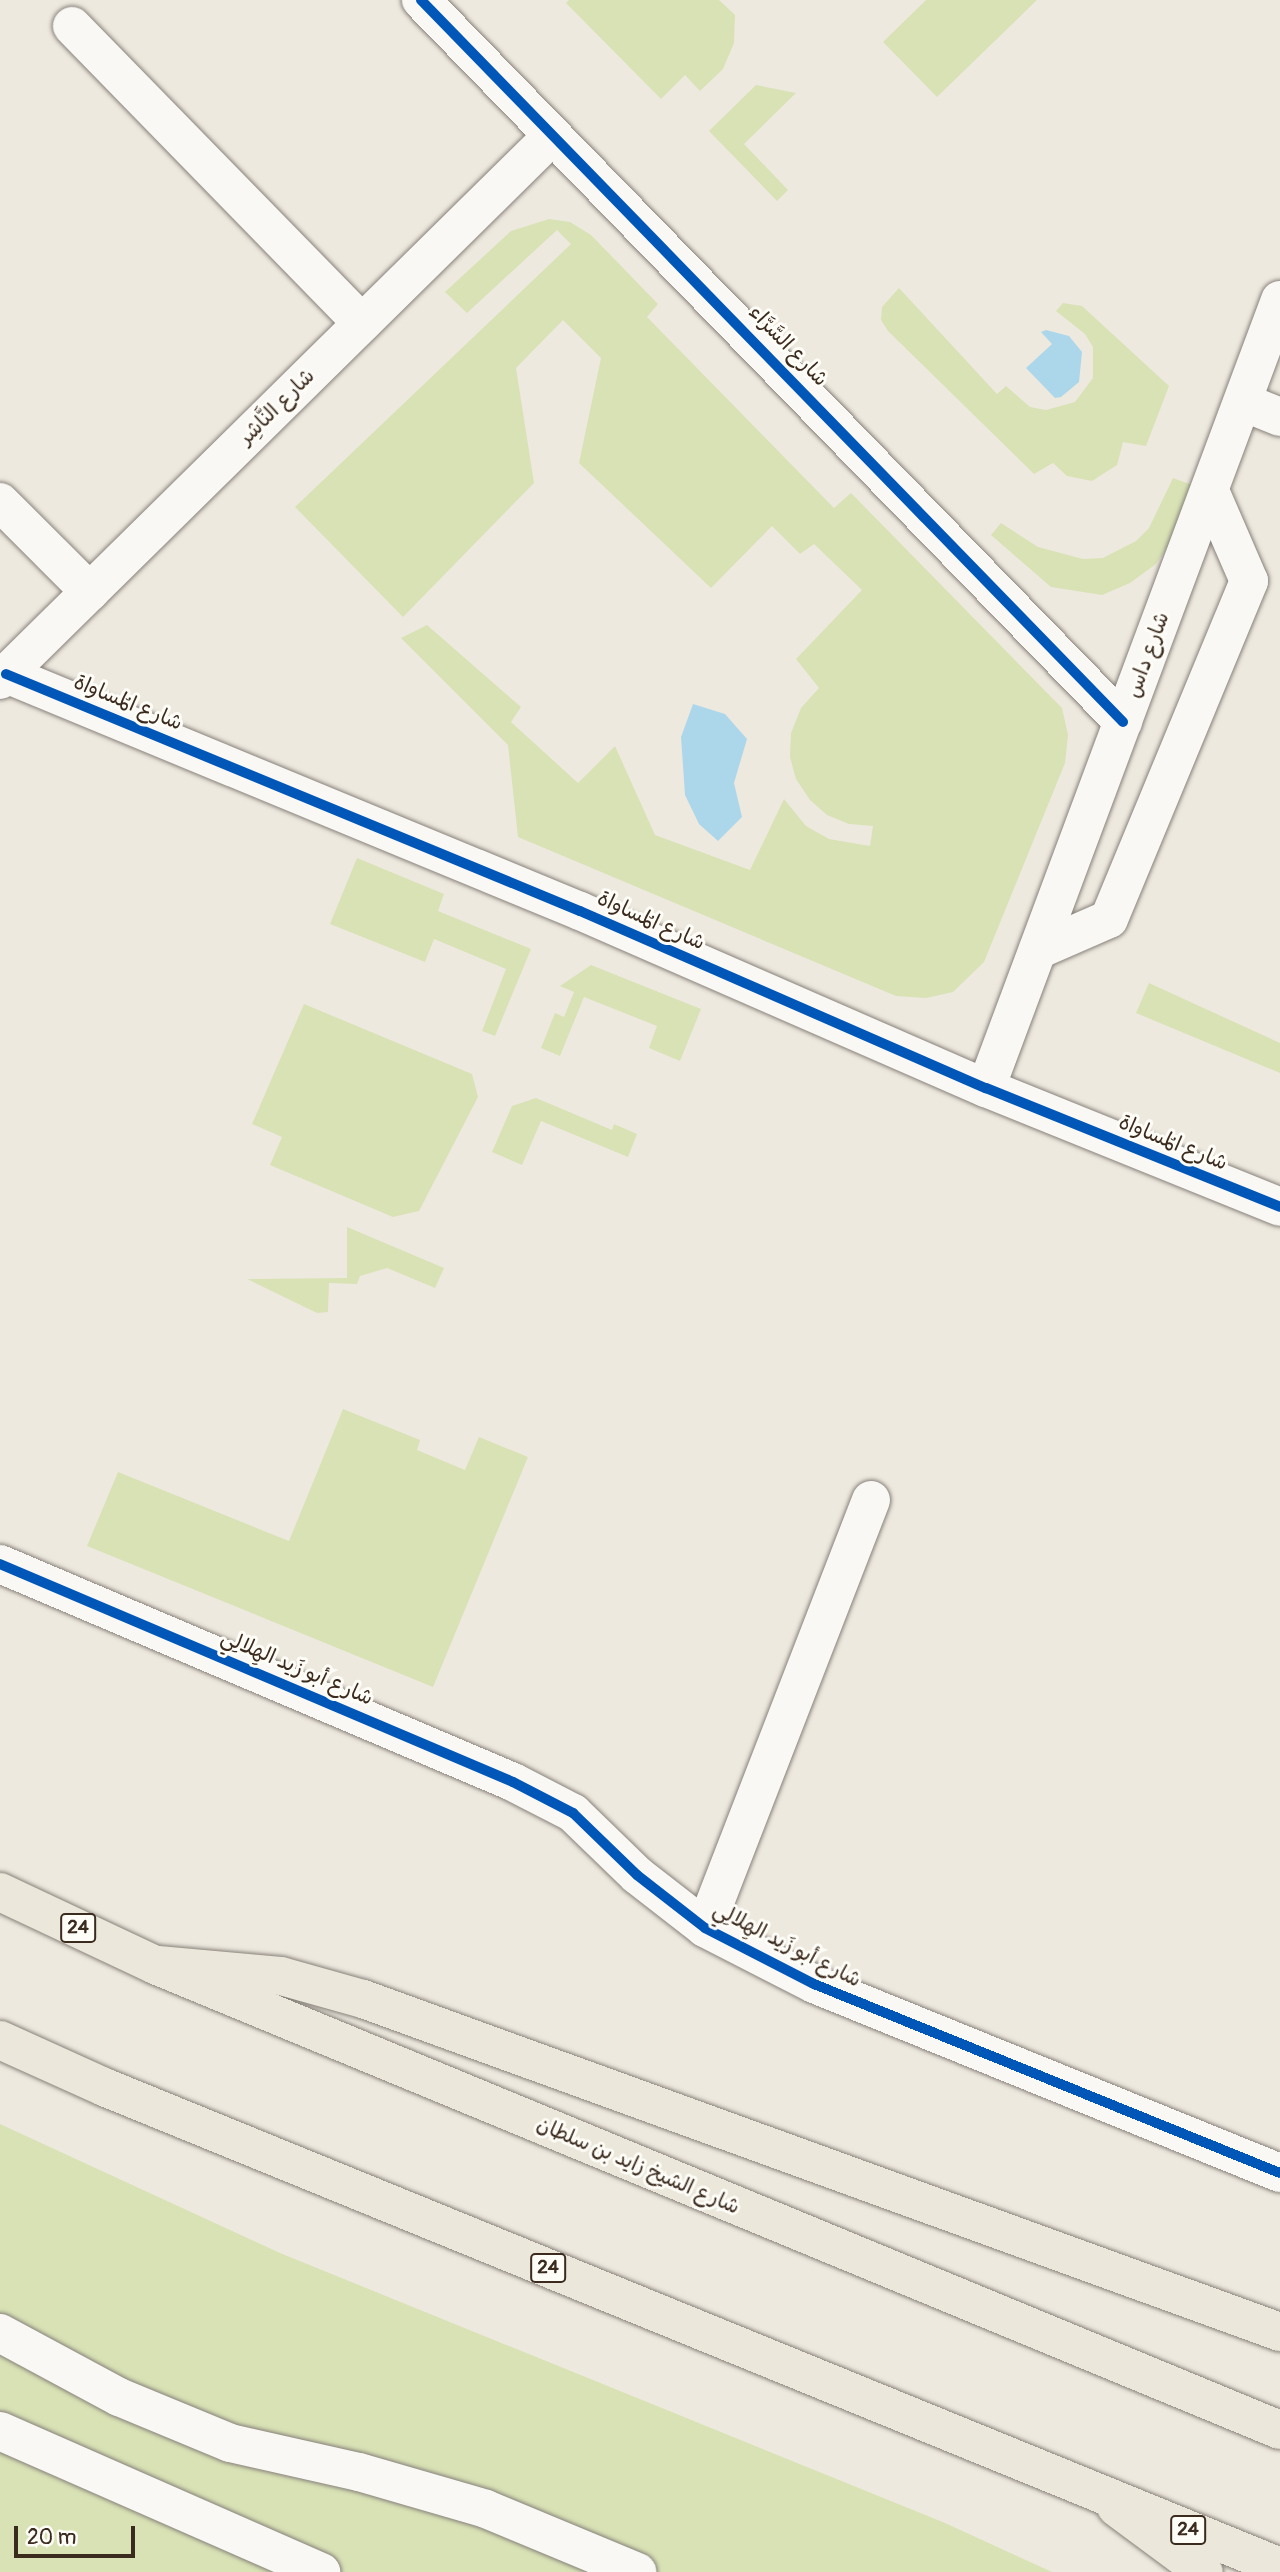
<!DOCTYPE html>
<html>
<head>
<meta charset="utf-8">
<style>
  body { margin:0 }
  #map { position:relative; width:1280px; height:2572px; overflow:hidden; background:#eee9df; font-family:Pangolin,"Playpen Sans Arabic",sans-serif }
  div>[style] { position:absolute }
  .green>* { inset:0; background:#d9e2b5 }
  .water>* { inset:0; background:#acd7eb }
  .roads { filter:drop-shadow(0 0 2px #87817a) drop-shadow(0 0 2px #87817a) }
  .minor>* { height:38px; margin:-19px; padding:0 19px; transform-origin:19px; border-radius:19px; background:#f9f8f5 }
  .major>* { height:38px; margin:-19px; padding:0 19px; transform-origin:19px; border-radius:19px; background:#ebe7da }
  .highway>* { height:38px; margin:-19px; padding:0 19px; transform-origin:19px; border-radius:19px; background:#ebe7da }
  .cycleway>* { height:10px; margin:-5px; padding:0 5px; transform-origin:5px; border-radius:5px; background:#0057b8 }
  span { translate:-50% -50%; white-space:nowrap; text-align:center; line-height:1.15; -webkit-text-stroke:6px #fdfcf7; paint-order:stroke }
  .shield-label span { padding:2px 5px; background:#fdfcf7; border:2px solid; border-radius:5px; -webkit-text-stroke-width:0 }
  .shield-label { font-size:19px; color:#3b2a1e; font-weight:700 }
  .street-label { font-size:21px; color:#3b2a1e }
  .scale { position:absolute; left:14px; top:2526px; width:121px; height:32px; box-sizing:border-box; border:4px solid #3b2a1e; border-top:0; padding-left:9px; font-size:21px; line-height:24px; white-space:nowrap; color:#3b2a1e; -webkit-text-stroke:5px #fdfcf7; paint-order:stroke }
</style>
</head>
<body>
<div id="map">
  <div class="green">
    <i style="clip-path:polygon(569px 0,719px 0,735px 15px,734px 43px,723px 69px,700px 91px,685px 75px,661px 99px,566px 3px)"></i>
    <i style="clip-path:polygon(926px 0,1037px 0,937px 97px,883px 42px)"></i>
    <i style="clip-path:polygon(756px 85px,796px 93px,744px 144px,788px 190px,777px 201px,709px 131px)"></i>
    <i style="clip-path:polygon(549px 219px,570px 222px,591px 235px,658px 304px,647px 317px,834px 508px,851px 493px,1062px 708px,1068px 735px,1065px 763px,984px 962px,953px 992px,926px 998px,896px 996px,518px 837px,508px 745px,401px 638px,427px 625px,521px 707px,511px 722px,578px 783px,615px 746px,655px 835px,750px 870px,784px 799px,806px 826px,829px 839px,870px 846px,873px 826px,849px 824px,827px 815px,810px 800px,796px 779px,790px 757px,791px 733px,801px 708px,819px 688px,796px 659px,862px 590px,814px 544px,800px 554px,772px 526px,711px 588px,579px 463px,601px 358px,563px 320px,516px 368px,534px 483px,403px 617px,295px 507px,571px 244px,557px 230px,467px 313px,445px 292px,511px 231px)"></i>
    <i style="clip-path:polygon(899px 288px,997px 394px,1006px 386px,1030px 407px,1046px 410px,1075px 402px,1093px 378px,1093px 347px,1085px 334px,1056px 311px,1063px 303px,1082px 306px,1169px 386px,1146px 446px,1123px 442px,1117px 465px,1092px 481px,1067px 476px,1053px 463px,1034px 474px,888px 331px,881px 320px,882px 307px)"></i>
    <i style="clip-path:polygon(1173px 478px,1192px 485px,1171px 542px,1156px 564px,1130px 583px,1102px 595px,1051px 587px,991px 535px,1001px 523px,1038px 547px,1083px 559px,1103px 558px,1136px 541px,1149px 528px)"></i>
    <i style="clip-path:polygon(357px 858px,444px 894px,438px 911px,531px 949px,495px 1036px,482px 1031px,506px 969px,434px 939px,425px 962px,330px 924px)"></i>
    <i style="clip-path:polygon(591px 965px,701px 1009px,680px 1061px,649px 1048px,657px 1026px,584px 997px,560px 1056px,541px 1048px,555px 1013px,564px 1017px,574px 992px,560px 986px)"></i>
    <i style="clip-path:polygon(1149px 983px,1280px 1043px,1280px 1073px,1136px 1013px)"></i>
    <i style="clip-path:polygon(304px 1004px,472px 1074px,478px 1097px,419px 1211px,393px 1217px,270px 1165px,282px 1137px,252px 1124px)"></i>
    <i style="clip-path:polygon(536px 1098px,612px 1130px,614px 1124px,637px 1134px,628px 1157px,541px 1121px,522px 1165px,492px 1152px,512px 1106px)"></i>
    <i style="clip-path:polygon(347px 1227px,444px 1268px,435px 1288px,387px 1268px,360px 1276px,357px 1284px,329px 1283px,328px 1312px,317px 1313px,247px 1279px,347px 1278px)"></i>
    <i style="clip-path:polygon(343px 1409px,420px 1440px,417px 1450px,465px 1470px,479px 1437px,528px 1457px,433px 1687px,87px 1546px,118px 1472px,289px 1541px)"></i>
    <i style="clip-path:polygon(0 2124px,280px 2253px,945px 2523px,1052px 2572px,0 2572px)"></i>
  </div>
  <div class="water">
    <i style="clip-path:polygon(1046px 330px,1069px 336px,1082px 352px,1079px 382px,1061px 397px,1055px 398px,1026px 368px,1052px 344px,1041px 332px)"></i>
    <i style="clip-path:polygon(693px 704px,725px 714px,747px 739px,734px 783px,742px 817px,718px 841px,699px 824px,685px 795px,681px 737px)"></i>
  </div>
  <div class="roads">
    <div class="minor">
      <i style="left:421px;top:0;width:1007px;rotate:45.8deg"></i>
      <i style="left:72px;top:26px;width:415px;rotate:45.7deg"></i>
      <i style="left:1243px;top:402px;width:40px;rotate:22deg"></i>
      <i style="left:0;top:502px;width:127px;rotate:45deg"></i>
      <i style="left:6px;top:674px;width:621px;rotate:22.44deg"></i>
      <i style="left:580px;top:911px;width:443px;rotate:23.6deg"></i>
      <i style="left:986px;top:1088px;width:317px;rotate:22deg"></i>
      <i style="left:0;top:680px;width:776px;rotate:-44.58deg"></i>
      <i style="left:1038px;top:950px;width:77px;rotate:-23.6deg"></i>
      <i style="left:1109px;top:919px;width:366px;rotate:-67.5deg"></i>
      <i style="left:1249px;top:581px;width:98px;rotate:-113.4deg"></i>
      <i style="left:986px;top:1088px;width:841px;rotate:-69.54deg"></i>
      <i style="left:0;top:1564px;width:557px;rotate:23.02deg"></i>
      <i style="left:513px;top:1782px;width:68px;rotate:27.3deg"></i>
      <i style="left:573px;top:1813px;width:89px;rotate:44.1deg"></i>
      <i style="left:637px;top:1875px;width:86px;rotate:37.9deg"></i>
      <i style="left:705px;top:1928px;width:123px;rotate:27.2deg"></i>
      <i style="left:814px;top:1984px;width:503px;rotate:22.08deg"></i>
      <i style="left:705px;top:1928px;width:459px;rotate:-68.8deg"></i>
      <i style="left:0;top:2333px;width:135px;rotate:28.3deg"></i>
      <i style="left:119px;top:2397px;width:120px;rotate:22.5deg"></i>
      <i style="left:230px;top:2443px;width:132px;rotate:12.7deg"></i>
      <i style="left:359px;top:2472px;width:132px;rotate:16.2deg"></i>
      <i style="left:486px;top:2509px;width:164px;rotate:22.6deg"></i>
      <i style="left:0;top:2431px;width:351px;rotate:23.7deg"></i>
    </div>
    <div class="major">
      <i style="left:158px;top:1965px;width:123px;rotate:5.1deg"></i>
      <i style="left:281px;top:1976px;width:85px;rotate:15.7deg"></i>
      <i style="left:363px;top:1999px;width:976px;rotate:19.96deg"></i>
      <i style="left:1116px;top:2507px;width:109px;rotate:36.5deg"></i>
    </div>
    <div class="highway">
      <i style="left:0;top:1892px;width:171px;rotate:25.2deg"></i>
      <i style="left:155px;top:1965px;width:1217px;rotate:22.46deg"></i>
      <i style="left:0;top:2040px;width:114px;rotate:24.3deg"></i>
      <i style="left:104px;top:2087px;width:1270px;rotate:22.2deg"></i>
    </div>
  </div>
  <div class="cycleway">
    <i style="left:421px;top:0;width:1007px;rotate:45.8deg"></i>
    <i style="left:6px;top:674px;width:621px;rotate:22.44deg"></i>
    <i style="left:580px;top:911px;width:443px;rotate:23.6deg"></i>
    <i style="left:986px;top:1088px;width:317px;rotate:22deg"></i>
    <i style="left:0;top:1564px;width:557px;rotate:23.02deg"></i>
    <i style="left:513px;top:1782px;width:68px;rotate:27.3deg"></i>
    <i style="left:573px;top:1813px;width:89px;rotate:44.1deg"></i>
    <i style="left:637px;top:1875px;width:86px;rotate:37.9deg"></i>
    <i style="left:705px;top:1928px;width:123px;rotate:27.2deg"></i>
    <i style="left:814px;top:1984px;width:503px;rotate:22.08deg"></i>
  </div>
  <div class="shield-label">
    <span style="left:78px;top:1928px">24</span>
    <span style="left:548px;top:2268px">24</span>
    <span style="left:1188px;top:2530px">24</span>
  </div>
  <div class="street-label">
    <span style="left:788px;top:346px;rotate:46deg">شارع السَّرَّاء</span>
    <span style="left:277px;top:407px;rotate:-45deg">شارع النَّاشِر</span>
    <span style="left:1148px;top:655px;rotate:-70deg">شارع داس</span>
    <span style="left:128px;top:703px;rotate:22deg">شارع المُساواة</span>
    <span style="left:651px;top:921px;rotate:24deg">شارع المُساواة</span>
    <span style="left:1173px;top:1143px;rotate:22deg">شارع المُساواة</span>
    <span style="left:297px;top:1668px;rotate:23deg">شارع أبو زَيد الهِلالِي</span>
    <span style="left:787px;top:1945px;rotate:27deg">شارع أبو زَيد الهِلالِي</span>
    <span style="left:638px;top:2166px;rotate:23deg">شارع الشيخ زايد بن سلطان</span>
  </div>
  <div class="scale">20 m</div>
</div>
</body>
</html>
